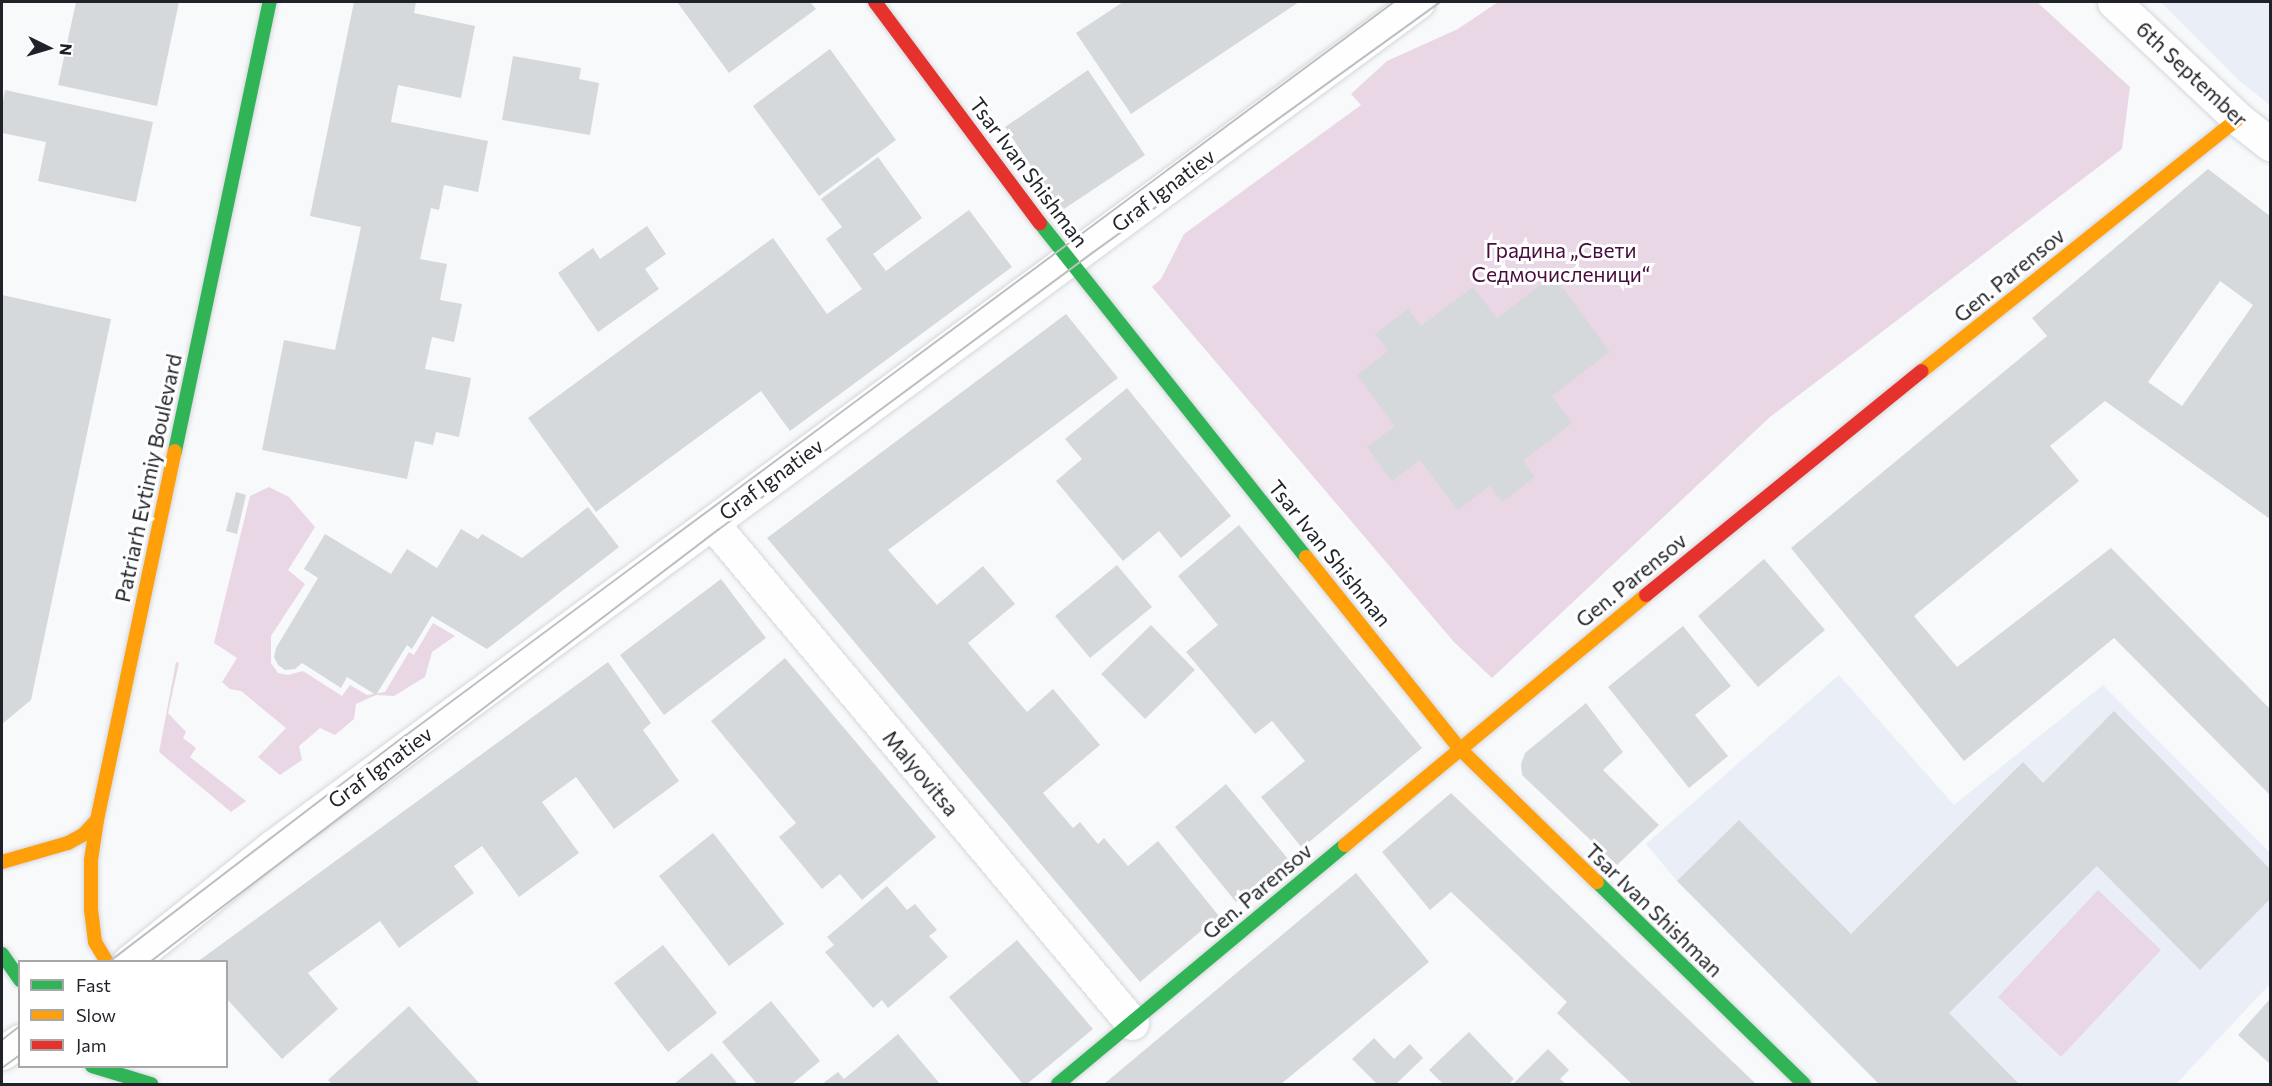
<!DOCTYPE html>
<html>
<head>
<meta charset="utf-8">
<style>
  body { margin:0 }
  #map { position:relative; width:2272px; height:1086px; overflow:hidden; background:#f8f9fb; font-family:Commissioner,sans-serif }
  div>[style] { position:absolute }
  .built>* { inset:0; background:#eaeef7 }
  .green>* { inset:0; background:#ead7e6 }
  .building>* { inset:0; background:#d5d9dc }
  .roads { filter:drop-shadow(0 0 2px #d5d7dc) drop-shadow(0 0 2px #d5d7dc) }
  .street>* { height:33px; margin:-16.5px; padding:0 16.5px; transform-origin:16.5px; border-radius:16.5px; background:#fefefe }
  .fast>* { height:14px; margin:-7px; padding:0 7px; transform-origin:7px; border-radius:7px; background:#30b455 }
  .slow>* { height:14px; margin:-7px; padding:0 7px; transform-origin:7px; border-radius:7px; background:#ff9f0a }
  .jam>* { height:14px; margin:-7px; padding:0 7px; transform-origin:7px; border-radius:7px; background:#e5322d }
  .tram>* { height:1.5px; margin:-0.75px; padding:0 0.75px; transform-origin:0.75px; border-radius:0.75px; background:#bdbebf }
  span { translate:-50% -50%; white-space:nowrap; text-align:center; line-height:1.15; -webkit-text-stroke:6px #fff; paint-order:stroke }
  .street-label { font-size:21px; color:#1f2228 }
  .park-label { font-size:21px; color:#470c3d }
  .frame { position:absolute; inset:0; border:3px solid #1f2228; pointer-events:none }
  .legend { position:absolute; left:18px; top:960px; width:210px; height:108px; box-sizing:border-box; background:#fff; border:2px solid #a5a7a9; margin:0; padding:8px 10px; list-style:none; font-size:18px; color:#1f2228 }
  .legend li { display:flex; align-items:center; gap:12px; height:30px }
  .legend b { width:30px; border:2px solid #a5a7a9 }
  .north { position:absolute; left:18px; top:18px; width:60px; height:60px; -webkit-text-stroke:4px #fff; paint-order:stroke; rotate:95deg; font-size:16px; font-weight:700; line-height:24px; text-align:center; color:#1f2228 }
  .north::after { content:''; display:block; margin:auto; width:21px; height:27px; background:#1f2228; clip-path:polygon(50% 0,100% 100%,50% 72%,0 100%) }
</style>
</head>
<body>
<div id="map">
  <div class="built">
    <i style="clip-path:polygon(2161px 2px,2270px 2px,2270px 105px,2242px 83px)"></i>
    <i style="clip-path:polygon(1839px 675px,1954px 805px,2103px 685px,2270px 853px,2270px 984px,2176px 1084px,1879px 1084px,1677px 881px,1646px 844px)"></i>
  </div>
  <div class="green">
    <i style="clip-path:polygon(1498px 2px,2037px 2px,2130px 87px,2122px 149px,1770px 417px,1492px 678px,1454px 642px,1152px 287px,1161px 279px,1184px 234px,1361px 105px,1351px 94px,1387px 61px,1458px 29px)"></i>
    <i style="clip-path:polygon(269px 487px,289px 497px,315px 527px,288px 570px,305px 584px,271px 636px,271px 663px,278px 673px,288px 675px,303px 671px,342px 696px,350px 685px,367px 695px,385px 692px,409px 652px,414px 655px,433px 623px,455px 636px,432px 652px,425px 677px,394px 696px,376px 695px,356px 704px,354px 719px,335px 735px,320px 728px,299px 746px,302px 760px,280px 775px,258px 757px,286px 728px,241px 691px,230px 689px,222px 682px,237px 658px,214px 643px,250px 496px)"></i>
    <i style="clip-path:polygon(176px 662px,179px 663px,168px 713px,186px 732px,183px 738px,196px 748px,190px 757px,246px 801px,231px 812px,159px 752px)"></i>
    <i style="clip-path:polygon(2098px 890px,2161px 950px,2061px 1057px,1998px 997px)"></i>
  </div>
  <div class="building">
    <i style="clip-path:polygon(76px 2px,179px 2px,157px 106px,58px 85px)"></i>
    <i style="clip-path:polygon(354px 2px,416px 2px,414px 13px,475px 26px,461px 98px,398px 85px,391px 122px,488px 141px,478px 192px,444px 185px,439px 210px,431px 208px,420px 259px,447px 264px,440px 300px,462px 304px,454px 342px,432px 337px,425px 369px,471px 378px,459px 437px,436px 432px,433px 445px,415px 441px,407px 479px,262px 450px,284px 340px,335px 350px,361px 227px,310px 216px)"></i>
    <i style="clip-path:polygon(677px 2px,810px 2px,816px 9px,729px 73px)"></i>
    <i style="clip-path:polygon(1123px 2px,1299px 2px,1131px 114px,1076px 33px)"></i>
    <i style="clip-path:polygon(830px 49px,896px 140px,819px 196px,753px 106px)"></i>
    <i style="clip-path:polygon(513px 56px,581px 68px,579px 79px,599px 83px,590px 135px,502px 120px)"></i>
    <i style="clip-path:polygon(1088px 70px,1145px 155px,1061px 211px,1005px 127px)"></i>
    <i style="clip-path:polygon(5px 90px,153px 122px,136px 202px,38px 181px,46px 142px,2px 133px,2px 107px)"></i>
    <i style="clip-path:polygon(878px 157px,922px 218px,873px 254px,886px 271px,969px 210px,1012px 267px,790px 431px,761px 391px,596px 512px,528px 418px,773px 238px,827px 314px,862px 289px,826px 239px,842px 227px,821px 199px)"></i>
    <i style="clip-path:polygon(evenodd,2208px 169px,2270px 216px,2270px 519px,2105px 401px,2050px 446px,2079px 481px,1914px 616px,1957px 667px,2111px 548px,2270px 709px,2270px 795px,2114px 638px,1964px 761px,1791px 548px,2047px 336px,2032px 318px,2208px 169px,2220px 281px,2253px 305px,2182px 406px,2148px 382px,2220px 281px)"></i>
    <i style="clip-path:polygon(647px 226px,666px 254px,645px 269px,659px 289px,598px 332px,558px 273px,593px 248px,600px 259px)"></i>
    <i style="clip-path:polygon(1553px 275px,1610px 352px,1552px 396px,1572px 423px,1523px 461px,1535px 477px,1502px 502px,1490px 486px,1458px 510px,1420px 460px,1392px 481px,1367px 447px,1395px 426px,1357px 375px,1388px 351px,1375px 334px,1408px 309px,1421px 326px,1473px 287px,1497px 318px)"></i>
    <i style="clip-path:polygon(2px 295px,111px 319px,31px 700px,2px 724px)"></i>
    <i style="clip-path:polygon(1066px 314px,1118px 378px,888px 550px,937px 605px,983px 566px,1015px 604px,968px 643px,1027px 712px,1053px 689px,1100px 745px,1043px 793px,1073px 828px,1080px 822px,1098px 844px,1104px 838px,1128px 866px,1158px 841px,1219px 916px,1140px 982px,767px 538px)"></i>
    <i style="clip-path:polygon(1127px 388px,1231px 516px,1181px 558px,1159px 531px,1123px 561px,1056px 481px,1082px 459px,1065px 439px)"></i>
    <i style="clip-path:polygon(236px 492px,246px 495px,237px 534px,226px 531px)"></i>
    <i style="clip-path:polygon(588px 507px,619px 547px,487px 649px,432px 616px,412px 649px,407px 645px,376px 695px,347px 677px,341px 688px,302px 663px,295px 669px,285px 670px,278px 665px,274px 657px,276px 648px,318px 578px,304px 569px,325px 534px,391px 574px,407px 549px,437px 568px,461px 529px,478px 539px,482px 534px,522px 558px)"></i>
    <i style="clip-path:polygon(1239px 525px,1422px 748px,1302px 848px,1261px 797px,1305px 761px,1272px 721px,1255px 734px,1186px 652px,1218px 625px,1178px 576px)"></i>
    <i style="clip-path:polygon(1764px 559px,1825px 630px,1758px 687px,1698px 616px)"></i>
    <i style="clip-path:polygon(1117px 565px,1152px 607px,1090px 658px,1055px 616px)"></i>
    <i style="clip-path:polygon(721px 579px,766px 638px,664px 715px,620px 655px)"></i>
    <i style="clip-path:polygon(1151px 625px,1195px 670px,1145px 719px,1101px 674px)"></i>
    <i style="clip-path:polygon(1683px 626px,1731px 686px,1695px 715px,1728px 756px,1689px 788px,1608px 687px)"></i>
    <i style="clip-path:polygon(785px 658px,936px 837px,862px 900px,840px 874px,822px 889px,779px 837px,796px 823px,711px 721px)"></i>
    <i style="clip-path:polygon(608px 662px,651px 723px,643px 730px,679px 781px,614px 829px,576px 777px,542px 802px,579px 853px,519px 897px,482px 846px,454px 866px,474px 893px,399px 948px,380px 921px,308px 973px,338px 1009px,282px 1059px,226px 998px,226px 962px,197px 962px)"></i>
    <i style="clip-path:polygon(1586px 703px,1623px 752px,1603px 770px,1659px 825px,1617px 865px,1522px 775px,1521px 764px,1525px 753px)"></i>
    <i style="clip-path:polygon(2114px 711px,2270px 869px,2270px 899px,2200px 970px,2097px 866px,1949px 1013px,2019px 1084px,1879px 1084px,1677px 881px,1739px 820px,1851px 934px,2023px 762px,2043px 783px)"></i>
    <i style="clip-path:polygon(1226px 784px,1288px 859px,1236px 902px,1175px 827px)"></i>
    <i style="clip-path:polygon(1451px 793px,1664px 996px,1756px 1084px,1632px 1084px,1557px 1013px,1567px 1002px,1451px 892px,1430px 910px,1382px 852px)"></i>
    <i style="clip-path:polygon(713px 833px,784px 924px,729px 966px,659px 876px)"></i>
    <i style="clip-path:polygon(1356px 873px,1429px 962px,1281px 1084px,1104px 1084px)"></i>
    <i style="clip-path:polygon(887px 886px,907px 910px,915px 904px,937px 930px,929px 936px,948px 957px,888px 1008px,882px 1000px,873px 1008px,825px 952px,834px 945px,827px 937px)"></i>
    <i style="clip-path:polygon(1017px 940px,1093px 1029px,1027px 1084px,1023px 1084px,949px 997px)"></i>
    <i style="clip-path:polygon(663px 945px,717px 1013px,668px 1052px,614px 983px)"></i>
    <i style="clip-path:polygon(2270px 999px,2270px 1064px,2238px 1035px)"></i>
    <i style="clip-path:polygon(771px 1001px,820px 1061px,792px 1084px,757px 1084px,722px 1042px)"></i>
    <i style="clip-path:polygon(409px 1006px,480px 1084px,332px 1084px,328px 1080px)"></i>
    <i style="clip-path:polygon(1469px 1032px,1514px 1079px,1509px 1084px,1443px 1084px,1429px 1070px)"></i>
    <i style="clip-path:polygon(898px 1034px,940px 1084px,822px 1084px,838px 1072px,844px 1079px)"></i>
    <i style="clip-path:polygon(1374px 1038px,1394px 1059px,1410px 1044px,1423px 1058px,1396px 1084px,1377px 1084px,1352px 1059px)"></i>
    <i style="clip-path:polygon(1548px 1049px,1569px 1070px,1560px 1079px,1566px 1084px,1513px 1084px)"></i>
    <i style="clip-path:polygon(712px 1053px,738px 1084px,674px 1084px)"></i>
  </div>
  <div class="roads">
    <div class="street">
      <i style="left:2114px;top:2px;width:170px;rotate:43.3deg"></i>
      <i style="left:2238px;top:119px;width:41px;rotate:38deg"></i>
      <i style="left:712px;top:523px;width:653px;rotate:49.97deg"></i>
      <i style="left:129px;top:962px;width:184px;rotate:-38.8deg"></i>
      <i style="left:272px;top:847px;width:1424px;rotate:-36.4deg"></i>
      <i style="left:2px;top:1053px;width:22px;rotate:-34deg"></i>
    </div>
    <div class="fast">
      <i style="left:1040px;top:223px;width:427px;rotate:51.5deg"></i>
      <i style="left:175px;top:451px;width:459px;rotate:-78.1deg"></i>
      <i style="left:1597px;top:882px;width:289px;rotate:44.3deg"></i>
      <i style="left:2px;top:954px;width:32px;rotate:55deg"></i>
      <i style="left:92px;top:1066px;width:62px;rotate:17deg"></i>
      <i style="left:1058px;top:1084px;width:373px;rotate:-39.8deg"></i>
    </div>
    <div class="slow">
      <i style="left:1922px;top:371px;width:404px;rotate:-38.6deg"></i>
      <i style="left:1306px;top:557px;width:246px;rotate:51.3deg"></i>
      <i style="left:1460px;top:749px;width:191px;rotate:44.2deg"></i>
      <i style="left:1345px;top:845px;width:391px;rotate:-39.7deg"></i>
      <i style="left:2px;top:862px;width:69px;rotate:-16.1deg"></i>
      <i style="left:68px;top:843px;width:18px;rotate:-29deg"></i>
      <i style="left:84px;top:834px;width:19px;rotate:-47deg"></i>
      <i style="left:107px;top:962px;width:23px;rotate:-121deg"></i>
      <i style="left:95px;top:942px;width:32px;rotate:-97deg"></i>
      <i style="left:91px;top:910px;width:50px;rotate:-90deg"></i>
      <i style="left:91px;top:860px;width:40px;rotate:-81.5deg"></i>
      <i style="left:97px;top:820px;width:377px;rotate:-78.1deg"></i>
    </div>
    <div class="jam">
      <i style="left:875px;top:2px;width:276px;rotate:53.3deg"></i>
      <i style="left:1646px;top:595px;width:355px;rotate:-39.1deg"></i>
    </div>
  </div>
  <div class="tram">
    <i style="left:109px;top:962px;width:372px;rotate:-37.4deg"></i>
    <i style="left:405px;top:736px;width:1232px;rotate:-36.58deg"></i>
    <i style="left:150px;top:962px;width:714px;rotate:-37.26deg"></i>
    <i style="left:718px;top:530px;width:464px;rotate:-36.5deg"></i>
    <i style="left:1091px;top:254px;width:431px;rotate:-35.8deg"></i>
    <i style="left:2px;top:1040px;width:23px;rotate:-38deg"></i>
    <i style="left:2px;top:1068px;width:22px;rotate:-36deg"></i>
  </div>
  <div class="street-label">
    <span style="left:2192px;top:74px;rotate:43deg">6th September</span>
    <span style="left:1029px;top:172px;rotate:53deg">Tsar Ivan Shishman</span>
    <span style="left:1163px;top:190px;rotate:-37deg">Graf Ignatiev</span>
    <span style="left:2009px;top:275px;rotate:-39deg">Gen. Parensov</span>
    <span style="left:148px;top:478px;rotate:-78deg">Patriarh Evtimiy Boulevard</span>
    <span style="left:771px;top:479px;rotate:-36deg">Graf Ignatiev</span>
    <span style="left:1330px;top:553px;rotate:51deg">Tsar Ivan Shishman</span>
    <span style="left:1631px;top:580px;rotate:-39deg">Gen. Parensov</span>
    <span style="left:380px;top:767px;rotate:-36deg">Graf Ignatiev</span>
    <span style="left:921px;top:773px;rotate:50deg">Malyovitsa</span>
    <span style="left:1257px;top:891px;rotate:-40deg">Gen. Parensov</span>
    <span style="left:1654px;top:910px;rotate:44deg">Tsar Ivan Shishman</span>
  </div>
  <div class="park-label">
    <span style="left:1561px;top:262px">Градина „Свети<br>Седмочисленици“</span>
  </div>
  <div class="frame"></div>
  <ul class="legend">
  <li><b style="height:8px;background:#30b455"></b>Fast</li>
  <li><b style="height:8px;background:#ff9f0a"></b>Slow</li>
  <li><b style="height:8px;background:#e5322d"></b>Jam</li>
  </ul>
  <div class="north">N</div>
</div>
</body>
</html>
